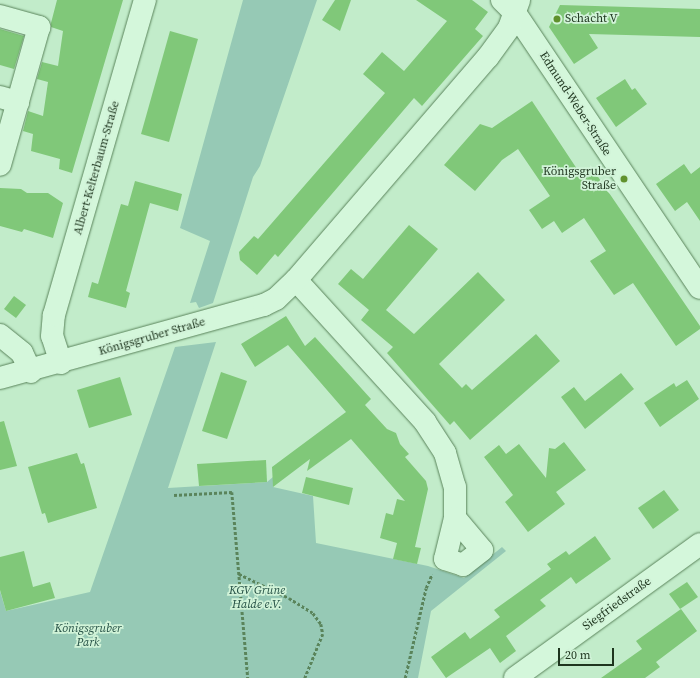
<!DOCTYPE html>
<html>
<head>
<meta charset="utf-8">
<style>
  body { margin:0 }
  #map { position:relative; width:700px; height:678px; overflow:hidden; background:#c2ecca; font-family:"Source Serif 4",serif }
  div>[style] { position:absolute }
  .green>* { inset:0; background:#96c9b5 }
  .building>* { inset:0; background:#80c879 }
  .path>* { height:2.5px; margin-top:-1.25px; transform-origin:0; background:repeating-linear-gradient(90deg,#5a845b 0 3px,transparent 0 5px) }
  .roads { filter:drop-shadow(0 0 1px #5a845b) drop-shadow(0 0 1px #5a845b) }
  .minor>* { height:22px; margin:-11px; padding:0 11px; transform-origin:11px; border-radius:11px; background:#d4f7db }
  .dots>* { width:11px; height:11px; translate:-50% -50%; box-sizing:border-box; border:2px solid #d1f3d8; border-radius:50% }
  span { translate:-50% -50%; white-space:nowrap; text-align:center; line-height:1.15; -webkit-text-stroke:3.5px #d1f3d8; paint-order:stroke }
  .poi-label { font-size:12px; color:#1e351e }
  .left { translate:0 -50%; text-align:left }
  .right { translate:-100% -50%; text-align:right }
  .street-label { font-size:12px; color:#1e351e }
  .park-label { font-size:12px; color:#255045; font-style:italic }
  .scale { position:absolute; left:558px; top:648px; width:56px; height:18px; box-sizing:border-box; border:2px solid #1e351e; border-top:0; padding-left:5px; font-size:12px; line-height:14px; white-space:nowrap; color:#1e351e; -webkit-text-stroke:3px #d1f3d8; paint-order:stroke }
</style>
</head>
<body>
<div id="map">
  <div class="green">
    <i style="clip-path:polygon(243px 0,317px 0,260px 166px,253px 177px,213px 303px,199px 308px,196px 302px,190px 303px,210px 241px,180px 228px)"></i>
    <i style="clip-path:polygon(216px 342px,168px 488px,267px 482px,273px 477px,273px 487px,313px 496px,316px 543px,428px 566px,464px 578px,502px 547px,506px 551px,431px 611px,418px 678px,0 678px,0 591px,6px 611px,90px 592px,175px 347px)"></i>
  </div>
  <div class="building">
    <i style="clip-path:polygon(57px 0,123px 0,72px 173px,59px 169px,60px 159px,31px 151px,33px 134px,23px 131px,28px 111px,43px 116px,48px 82px,37px 79px,42px 62px,58px 66px,63px 31px,51px 27px,51px 23px)"></i>
    <i style="clip-path:polygon(335px 0,351px 0,340px 31px,322px 20px)"></i>
    <i style="clip-path:polygon(416px 0,472px 0,488px 12px,475px 29px,483px 36px,422px 106px,414px 98px,278px 257px,275px 254px,257px 275px,240px 260px,239px 252px,254px 236px,258px 239px,385px 93px,363px 74px,382px 52px,404px 71px,447px 21px)"></i>
    <i style="clip-path:polygon(560px 5px,700px 9px,700px 37px,589px 34px,598px 48px,574px 64px,549px 27px)"></i>
    <i style="clip-path:polygon(0 29px,24px 36px,14px 69px,0 65px)"></i>
    <i style="clip-path:polygon(170px 31px,198px 39px,169px 142px,141px 134px)"></i>
    <i style="clip-path:polygon(625px 79px,632px 90px,635px 88px,647px 104px,616px 127px,596px 98px)"></i>
    <i style="clip-path:polygon(532px 101px,581px 175px,592px 168px,700px 326px,700px 329px,676px 346px,633px 283px,614px 295px,590px 261px,606px 251px,584px 218px,562px 233px,554px 221px,542px 229px,529px 210px,550px 196px,518px 149px,502px 160px,475px 191px,444px 165px,480px 124px,492px 128px)"></i>
    <i style="clip-path:polygon(684px 164px,691px 174px,700px 167px,700px 221px,687px 202px,675px 211px,656px 184px)"></i>
    <i style="clip-path:polygon(135px 181px,182px 194px,178px 211px,150px 203px,126px 291px,130px 293px,126px 308px,88px 297px,92px 282px,98px 284px,121px 204px,128px 206px)"></i>
    <i style="clip-path:polygon(0 188px,21px 189px,27px 193px,48px 193px,63px 203px,53px 238px,24px 229px,22px 232px,0 226px)"></i>
    <i style="clip-path:polygon(409px 225px,438px 249px,386px 310px,414px 334px,478px 272px,505px 300px,439px 364px,462px 388px,466px 384px,472px 390px,536px 334px,560px 361px,470px 440px,454px 421px,450px 425px,387px 353px,393px 347px,361px 320px,369px 310px,338px 284px,351px 269px,363px 279px)"></i>
    <i style="clip-path:polygon(14px 296px,26px 305px,16px 318px,4px 309px)"></i>
    <i style="clip-path:polygon(286px 316px,305px 346px,315px 337px,371px 399px,365px 405px,387px 429px,396px 433px,400px 444px,409px 454px,405px 457px,426px 481px,428px 489px,415px 547px,421px 548px,417px 564px,393px 559px,397px 543px,380px 538px,386px 513px,393px 515px,397px 499px,405px 501px,351px 439px,307px 471px,310px 459px,273px 487px,272px 467px,346px 412px,288px 345px,255px 367px,241px 344px)"></i>
    <i style="clip-path:polygon(221px 372px,247px 381px,227px 439px,202px 431px)"></i>
    <i style="clip-path:polygon(621px 373px,634px 389px,585px 429px,561px 397px,574px 387px,585px 401px)"></i>
    <i style="clip-path:polygon(120px 377px,132px 415px,89px 428px,77px 390px)"></i>
    <i style="clip-path:polygon(687px 380px,699px 399px,660px 427px,644px 403px,674px 383px,676px 387px)"></i>
    <i style="clip-path:polygon(4px 421px,17px 466px,0 470px,0 422px)"></i>
    <i style="clip-path:polygon(564px 442px,586px 470px,556px 492px,565px 504px,528px 532px,505px 502px,513px 495px,484px 457px,499px 445px,506px 454px,519px 444px,546px 478px,549px 448px,555px 449px)"></i>
    <i style="clip-path:polygon(77px 453px,81px 464px,84px 463px,97px 508px,48px 523px,45px 513px,42px 514px,28px 467px)"></i>
    <i style="clip-path:polygon(266px 460px,267px 482px,199px 486px,197px 464px)"></i>
    <i style="clip-path:polygon(306px 477px,353px 488px,349px 505px,302px 493px)"></i>
    <i style="clip-path:polygon(664px 490px,679px 510px,653px 529px,638px 508px)"></i>
    <i style="clip-path:polygon(595px 536px,611px 559px,576px 584px,571px 577px,540px 600px,546px 606px,506px 636px,516px 651px,500px 663px,490px 648px,446px 678px,431px 657px,465px 632px,470px 639px,500px 617px,494px 610px,551px 569px,547px 564px,566px 551px,569px 555px)"></i>
    <i style="clip-path:polygon(24px 551px,33px 587px,50px 582px,55px 598px,6px 611px,0 590px,0 557px)"></i>
    <i style="clip-path:polygon(687px 582px,698px 597px,680px 609px,669px 594px)"></i>
    <i style="clip-path:polygon(681px 609px,697px 631px,656px 662px,660px 667px,645px 678px,601px 678px,642px 649px,636px 641px)"></i>
  </div>
  <div class="path">
    <i style="left:174px;top:495px;width:58px;rotate:-3deg"></i>
    <i style="left:232px;top:492px;width:187px;rotate:85.1deg"></i>
    <i style="left:239px;top:574px;width:55px;rotate:25.6deg"></i>
    <i style="left:289px;top:598px;width:28px;rotate:32deg"></i>
    <i style="left:313px;top:613px;width:14px;rotate:54deg"></i>
    <i style="left:321px;top:624px;width:10px;rotate:79deg"></i>
    <i style="left:323px;top:634px;width:48px;rotate:112.2deg"></i>
    <i style="left:405px;top:678px;width:92px;rotate:-76.9deg"></i>
    <i style="left:426px;top:588px;width:15px;rotate:-67deg"></i>
  </div>
  <div class="roads">
    <div class="minor">
      <i style="left:502px;top:0;width:18px;rotate:45deg"></i>
      <i style="left:515px;top:13px;width:331px;rotate:56.1deg"></i>
      <i style="left:0;top:16px;width:41px;rotate:15.8deg"></i>
      <i style="left:39px;top:27px;width:143px;rotate:105.8deg"></i>
      <i style="left:0;top:97px;width:19px;rotate:16deg"></i>
      <i style="left:296px;top:280px;width:192px;rotate:47.7deg"></i>
      <i style="left:425px;top:422px;width:37px;rotate:57deg"></i>
      <i style="left:445px;top:453px;width:35px;rotate:74deg"></i>
      <i style="left:455px;top:487px;width:31px;rotate:90deg"></i>
      <i style="left:455px;top:518px;width:42px;rotate:103.7deg"></i>
      <i style="left:445px;top:559px;width:19px;rotate:18deg"></i>
      <i style="left:463px;top:565px;width:24px;rotate:-38deg"></i>
      <i style="left:482px;top:550px;width:42px;rotate:-130.2deg"></i>
      <i style="left:0;top:335px;width:28px;rotate:39deg"></i>
      <i style="left:22px;top:353px;width:21px;rotate:65deg"></i>
      <i style="left:61px;top:363px;width:28px;rotate:-108deg"></i>
      <i style="left:52px;top:336px;width:21px;rotate:-85deg"></i>
      <i style="left:54px;top:315px;width:328px;rotate:-73.9deg"></i>
      <i style="left:0;top:378px;width:274px;rotate:-15.5deg"></i>
      <i style="left:264px;top:305px;width:13px;rotate:-27deg"></i>
      <i style="left:276px;top:299px;width:28px;rotate:-44deg"></i>
      <i style="left:296px;top:280px;width:294px;rotate:-49.3deg"></i>
      <i style="left:488px;top:57px;width:36px;rotate:-54deg"></i>
      <i style="left:509px;top:28px;width:30px;rotate:-70deg"></i>
      <i style="left:515px;top:678px;width:228px;rotate:-35.9deg"></i>
    </div>
  </div>
  <div class="dots">
    <i style="left:557px;top:19px;background:#60912d"></i>
    <i style="left:624px;top:179px;background:#60912d"></i>
  </div>
  <div class="poi-label">
    <span class="left" style="left:565px;top:19px">Schacht V</span>
    <span class="right" style="left:616px;top:179px">Königsgruber<br>Straße</span>
  </div>
  <div class="street-label">
    <span style="left:575px;top:104px;rotate:57deg">Edmund-Weber-Straße</span>
    <span style="left:97px;top:168px;rotate:-74deg">Albert-Kelterbaum-Straße</span>
    <span style="left:152px;top:337px;rotate:-16deg">Königsgruber Straße</span>
    <span style="left:617px;top:604px;rotate:-36deg">Siegfriedstraße</span>
  </div>
  <div class="park-label">
    <span style="left:257px;top:598px">KGV Grüne<br>Halde e.V.</span>
    <span style="left:88px;top:636px">Königsgruber<br>Park</span>
  </div>
  <div class="scale">20 m</div>
</div>
</body>
</html>
